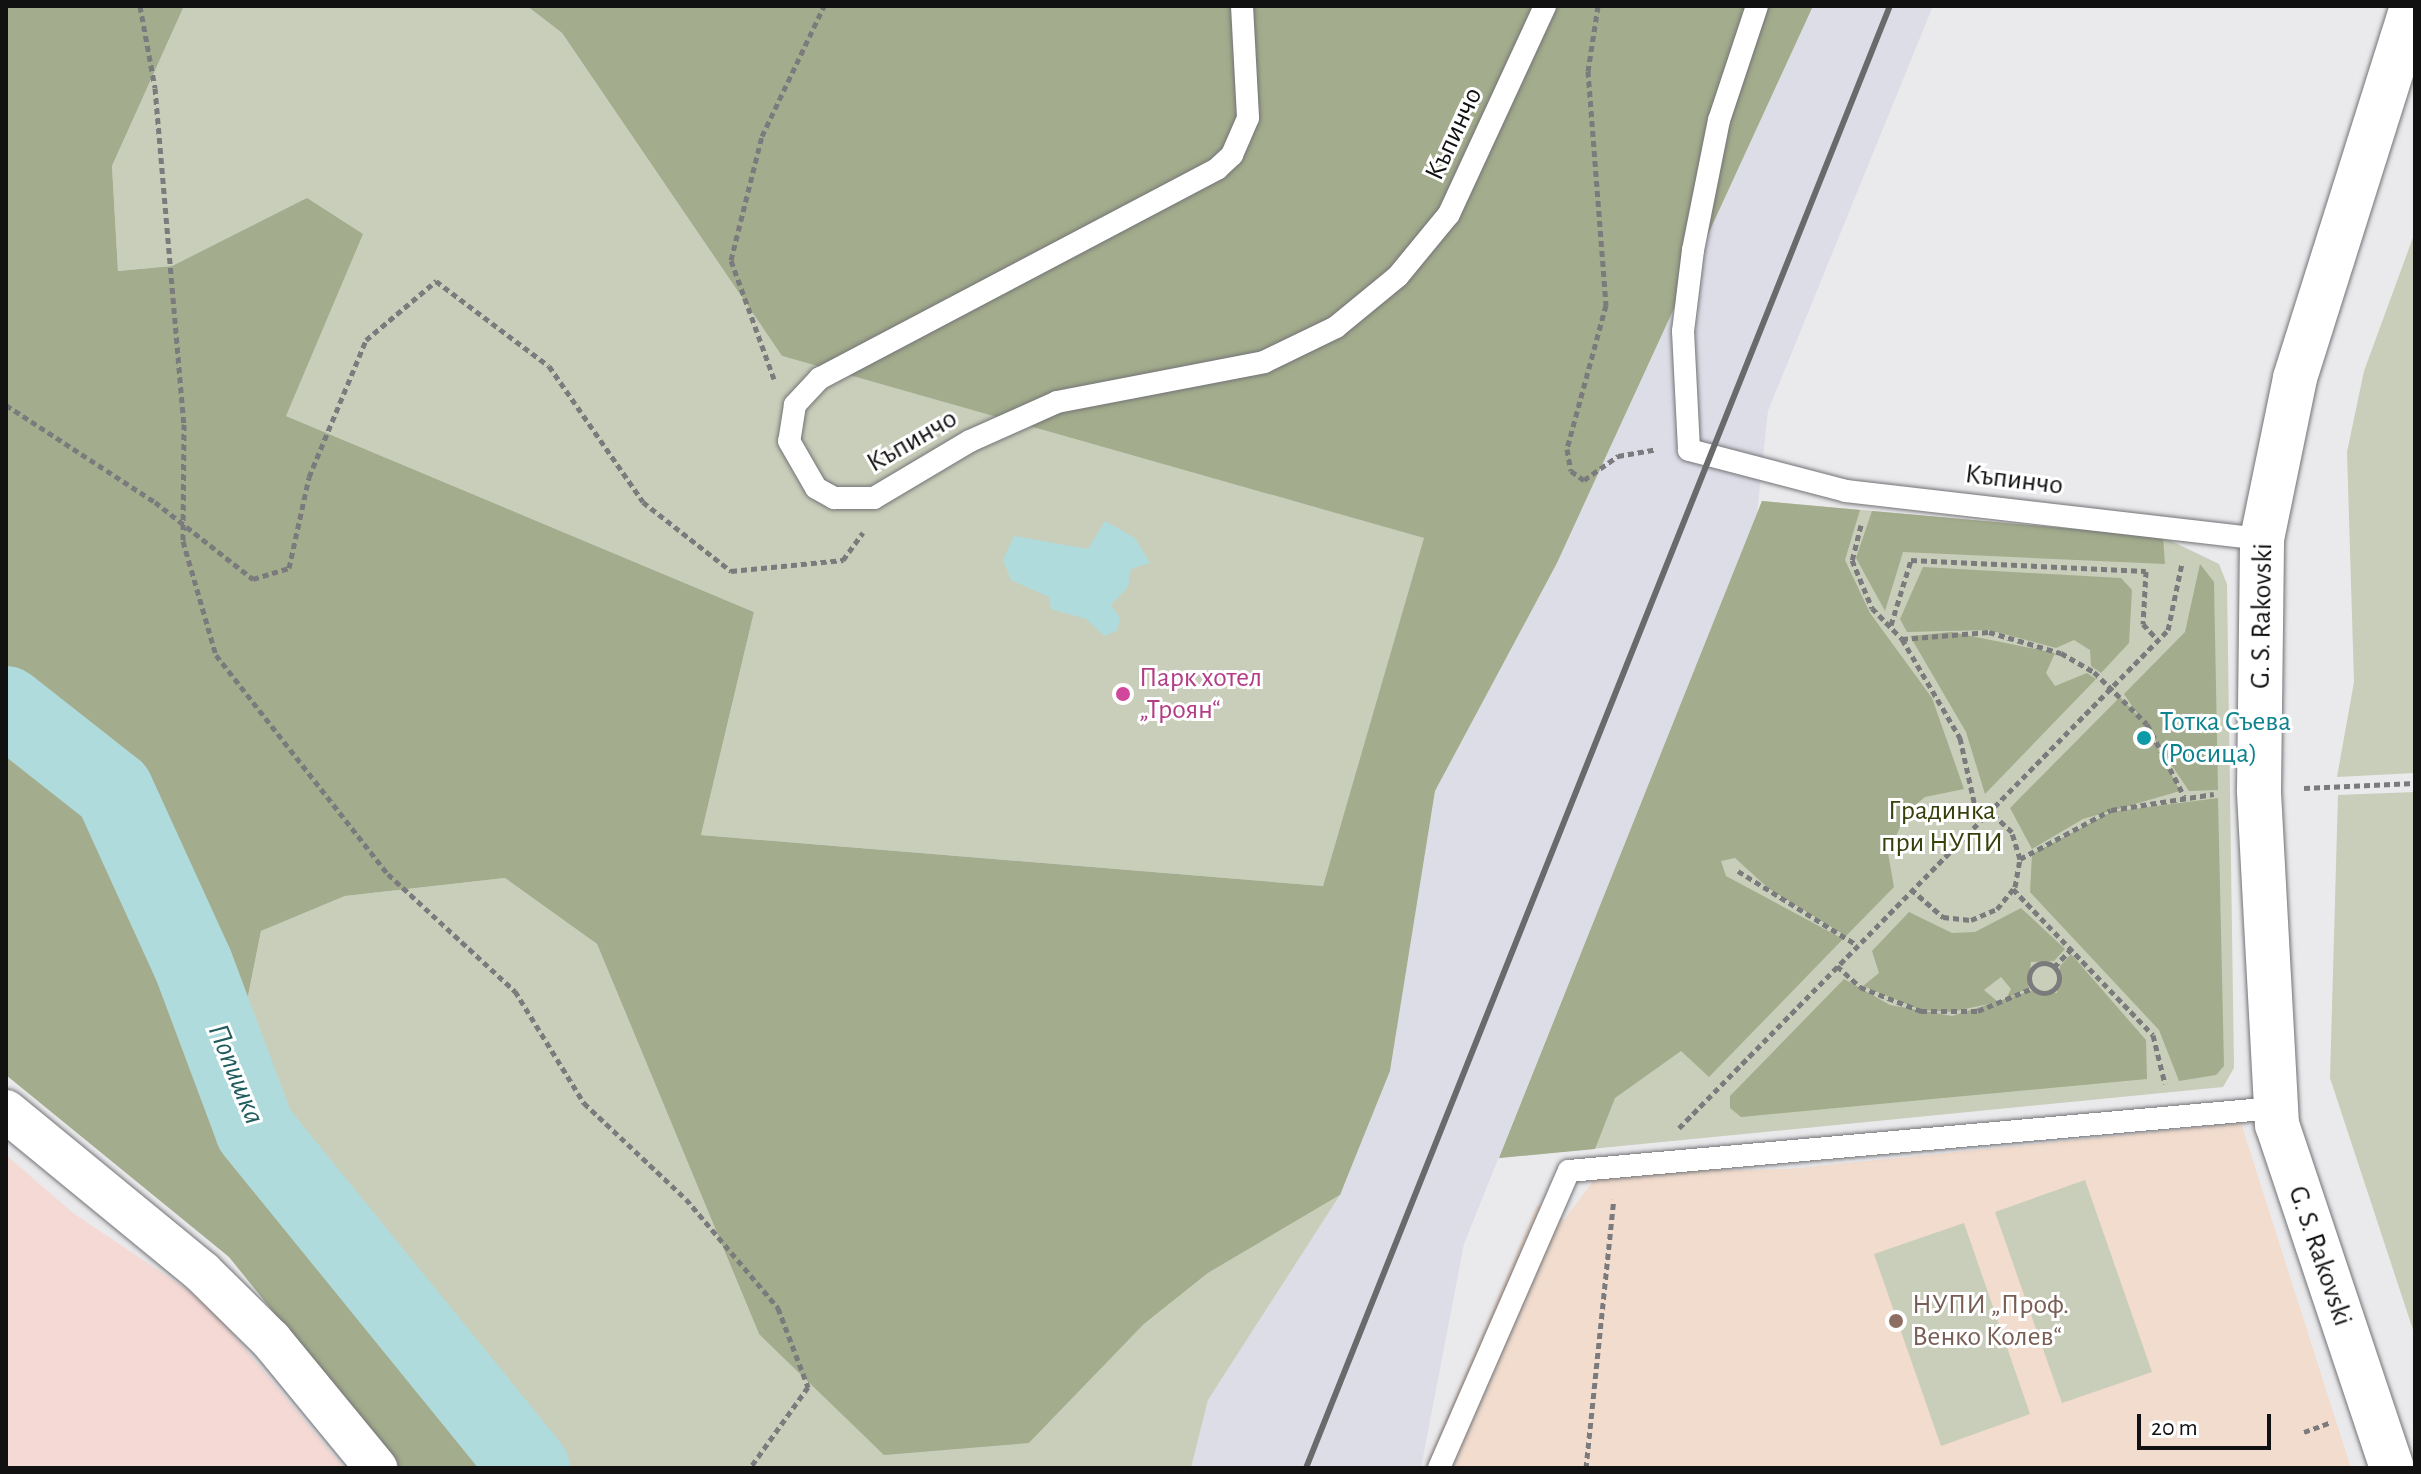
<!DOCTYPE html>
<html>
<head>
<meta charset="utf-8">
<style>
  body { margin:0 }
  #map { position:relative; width:2421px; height:1474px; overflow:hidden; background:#eaeaed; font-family:"Alegreya Sans",sans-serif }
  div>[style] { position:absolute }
  .built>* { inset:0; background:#dddde8 }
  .industrial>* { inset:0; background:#f4d9d5 }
  .education>* { inset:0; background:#f1dcce }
  .green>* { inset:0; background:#c8ceb9 }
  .forest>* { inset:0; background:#a3ac8c }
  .water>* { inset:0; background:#b0dbdd }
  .river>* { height:80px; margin:-40px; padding:0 40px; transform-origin:40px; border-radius:40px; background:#b0dbdd }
  .path>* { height:5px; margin-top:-2.5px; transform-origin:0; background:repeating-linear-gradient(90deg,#7b7b7d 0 6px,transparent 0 10px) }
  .path>.ring { margin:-2.5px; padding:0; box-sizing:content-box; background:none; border:5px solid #7b7b7d; border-radius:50% }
  .roads { filter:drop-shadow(0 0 2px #737376) drop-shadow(0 0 2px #737376) }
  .lane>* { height:22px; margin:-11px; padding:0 11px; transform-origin:11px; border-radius:11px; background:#fff }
  .street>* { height:42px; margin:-21px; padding:0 21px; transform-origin:21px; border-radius:21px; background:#fff }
  .secondary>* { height:44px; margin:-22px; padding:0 22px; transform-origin:22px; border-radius:22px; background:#fff }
  .rail>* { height:6px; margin:-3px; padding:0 3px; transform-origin:3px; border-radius:3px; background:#6a6a6c }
  .dots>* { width:22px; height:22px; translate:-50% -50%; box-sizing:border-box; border:4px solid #fff; border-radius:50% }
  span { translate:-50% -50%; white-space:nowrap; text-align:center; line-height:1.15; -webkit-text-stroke:6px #fff; paint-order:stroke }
  .street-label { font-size:28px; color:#111112 }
  .hotel-label { font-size:28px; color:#b23c85 }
  .left { translate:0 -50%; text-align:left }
  .culture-label { font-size:28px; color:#0d838f }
  .park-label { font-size:28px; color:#37410c }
  .education-label { font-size:28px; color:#785e54 }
  .water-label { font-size:30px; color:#205b5e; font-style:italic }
  .frame { position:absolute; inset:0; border:8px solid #111112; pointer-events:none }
  .scale { position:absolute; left:2137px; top:1414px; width:134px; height:36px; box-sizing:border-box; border:4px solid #111112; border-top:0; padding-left:10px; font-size:24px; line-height:28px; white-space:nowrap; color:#111112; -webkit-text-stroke:6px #fff; paint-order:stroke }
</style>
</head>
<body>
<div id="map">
  <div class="built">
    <i style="clip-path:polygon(1813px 6px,1933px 6px,1768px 411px,1757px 514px,1464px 1244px,1421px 1468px,1191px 1468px,1208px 1400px,1340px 1195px,1390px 1071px,1435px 791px,1557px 563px)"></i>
  </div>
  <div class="industrial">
    <i style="clip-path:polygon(6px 1155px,73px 1213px,207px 1303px,344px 1468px,6px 1468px)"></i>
  </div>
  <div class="education">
    <i style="clip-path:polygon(2241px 1123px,2351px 1468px,1425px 1468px,1537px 1205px,1564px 1220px,1600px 1172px,1788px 1169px)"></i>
  </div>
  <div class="green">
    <i style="clip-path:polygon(184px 6px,527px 6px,562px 33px,782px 356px,1425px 538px,1323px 886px,701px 835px,754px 612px,286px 416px,307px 199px,172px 266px,118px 271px,112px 166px)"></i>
    <i style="clip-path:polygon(2415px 232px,2415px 773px,2337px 777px,2354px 682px,2347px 452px,2364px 371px)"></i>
    <i style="clip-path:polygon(1762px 501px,2163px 537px,2219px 564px,2227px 584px,2234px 1068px,2223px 1087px,1499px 1158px)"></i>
    <i style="clip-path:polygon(2415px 792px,2415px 1336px,2330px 1078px,2338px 795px)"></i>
    <i style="clip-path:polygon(505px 878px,597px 944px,759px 1334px,1029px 1443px,1144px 1324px,1208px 1273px,1340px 1195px,1208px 1400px,1191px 1468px,531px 1468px,248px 1077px,245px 1011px,261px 931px,345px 896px)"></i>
    <i style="clip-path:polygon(2085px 1180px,2152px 1372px,2062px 1403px,1995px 1212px)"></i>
    <i style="clip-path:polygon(1964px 1223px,2030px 1414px,1941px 1446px,1874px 1254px)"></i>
  </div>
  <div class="forest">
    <i style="clip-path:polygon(6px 6px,184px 6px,112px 166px,118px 271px,172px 266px,307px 198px,363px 234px,286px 416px,754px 612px,701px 835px,1323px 886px,1424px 538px,782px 356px,562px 33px,527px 6px,1813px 6px,1557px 563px,1435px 791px,1390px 1071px,1340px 1195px,1208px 1273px,1144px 1324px,1029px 1443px,884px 1455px,759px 1334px,597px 944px,505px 878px,345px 896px,261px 931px,245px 1011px,248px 1077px,531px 1468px,399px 1468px,229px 1257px,6px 1075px)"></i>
    <i style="clip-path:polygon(1762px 501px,1860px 510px,1845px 560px,1870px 613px,1932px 698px,1964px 789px,1925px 797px,1907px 812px,1888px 853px,1894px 887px,1846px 936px,1768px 888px,1735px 858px,1721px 861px,1726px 876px,1843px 939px,1709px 1077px,1681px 1051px,1615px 1098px,1595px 1149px,1499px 1158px)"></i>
    <i style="clip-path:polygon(1872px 511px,2163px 537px,2165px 564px,1903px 552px,1885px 611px,1856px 558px)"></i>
    <i style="clip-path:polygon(2200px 564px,2214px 582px,2218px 790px,2189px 791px,2124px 694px,2185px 632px)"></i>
    <i style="clip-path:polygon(1923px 567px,2121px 578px,2132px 590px,2129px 643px,2101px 673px,2091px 666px,2090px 650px,2074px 640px,2056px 648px,1989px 630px,1907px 632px,1900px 619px)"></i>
    <i style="clip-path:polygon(1951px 632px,2055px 653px,2046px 673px,2055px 686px,2087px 673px,2096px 679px,1985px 794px,1966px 732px,1910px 636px)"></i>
    <i style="clip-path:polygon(2120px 697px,2145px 723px,2180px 791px,2083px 819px,2032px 849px,2010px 808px)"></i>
    <i style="clip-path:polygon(2218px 798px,2224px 1066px,2216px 1075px,2179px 1081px,2159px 1030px,2030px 892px,2032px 854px,2111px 812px)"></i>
    <i style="clip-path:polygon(2021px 908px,2065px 949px,2054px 961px,2031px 962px,2028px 988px,2006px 999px,2011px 989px,2001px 977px,1984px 990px,1998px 1002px,1951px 1012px,1921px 1010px,1863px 986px,1879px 973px,1872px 951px,1909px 912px,1952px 933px,1975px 932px)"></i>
    <i style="clip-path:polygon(2071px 954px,2146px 1040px,2147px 1079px,1741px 1117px,1730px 1108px,1730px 1096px,1844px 979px,1890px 1005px,1952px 1016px,2030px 991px,2057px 993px,2060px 966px)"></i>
  </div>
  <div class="water">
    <i style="clip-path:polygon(1105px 521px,1135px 538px,1150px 563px,1131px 569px,1128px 587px,1111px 605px,1120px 618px,1117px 631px,1104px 636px,1086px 619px,1051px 609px,1049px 597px,1011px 580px,1003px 560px,1014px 536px,1088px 549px)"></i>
  </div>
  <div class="river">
    <i style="left:6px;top:706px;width:137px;rotate:38.2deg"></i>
    <i style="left:114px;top:791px;width:190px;rotate:65.5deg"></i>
    <i style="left:193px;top:964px;width:177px;rotate:69.5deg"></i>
    <i style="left:255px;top:1130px;width:436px;rotate:50.9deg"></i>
  </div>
  <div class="path">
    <i style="left:140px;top:6px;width:83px;rotate:79.6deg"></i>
    <i style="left:155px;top:88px;width:337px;rotate:85.1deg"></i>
    <i style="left:184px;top:424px;width:117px;rotate:90.5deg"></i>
    <i style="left:183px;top:541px;width:119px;rotate:73.9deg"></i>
    <i style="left:216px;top:655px;width:278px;rotate:51.9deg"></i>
    <i style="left:388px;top:874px;width:173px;rotate:42.7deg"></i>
    <i style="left:515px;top:991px;width:132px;rotate:58.4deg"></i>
    <i style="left:584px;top:1103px;width:140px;rotate:43.3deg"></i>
    <i style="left:686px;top:1199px;width:143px;rotate:49.8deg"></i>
    <i style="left:778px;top:1308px;width:85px;rotate:69.2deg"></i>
    <i style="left:808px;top:1387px;width:100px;rotate:125.6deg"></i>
    <i style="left:1598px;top:6px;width:66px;rotate:98.7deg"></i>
    <i style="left:1588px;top:71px;width:235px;rotate:85.6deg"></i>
    <i style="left:1606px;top:305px;width:149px;rotate:105.2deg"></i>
    <i style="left:1567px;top:449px;width:22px;rotate:80deg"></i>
    <i style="left:1571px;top:471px;width:16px;rotate:35deg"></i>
    <i style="left:1584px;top:480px;width:42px;rotate:-35.2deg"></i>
    <i style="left:1618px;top:456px;width:39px;rotate:-10deg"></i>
    <i style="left:774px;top:379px;width:127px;rotate:-109.9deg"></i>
    <i style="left:731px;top:260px;width:128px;rotate:-76deg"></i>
    <i style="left:762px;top:136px;width:144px;rotate:-64.5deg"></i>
    <i style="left:6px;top:405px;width:178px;rotate:33.1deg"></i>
    <i style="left:155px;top:502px;width:125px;rotate:38.2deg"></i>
    <i style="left:253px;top:579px;width:38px;rotate:-17deg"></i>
    <i style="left:289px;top:568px;width:93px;rotate:-77.6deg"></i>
    <i style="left:309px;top:477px;width:148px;rotate:-67.4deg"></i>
    <i style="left:366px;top:340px;width:92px;rotate:-40.1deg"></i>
    <i style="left:436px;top:281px;width:141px;rotate:37deg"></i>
    <i style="left:549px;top:366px;width:165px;rotate:55.3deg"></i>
    <i style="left:643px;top:502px;width:112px;rotate:38.1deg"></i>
    <i style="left:731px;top:571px;width:113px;rotate:-5.6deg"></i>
    <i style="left:843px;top:560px;width:34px;rotate:-54deg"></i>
    <i style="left:1861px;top:525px;width:36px;rotate:104deg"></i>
    <i style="left:1852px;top:560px;width:52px;rotate:67.4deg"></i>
    <i style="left:1872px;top:608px;width:43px;rotate:45.9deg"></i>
    <i style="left:1902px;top:639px;width:115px;rotate:59.6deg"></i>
    <i style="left:1960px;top:738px;width:84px;rotate:77.6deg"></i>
    <i style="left:1891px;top:625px;width:68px;rotate:-72.9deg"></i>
    <i style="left:1911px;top:560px;width:235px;rotate:2.7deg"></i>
    <i style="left:2146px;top:571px;width:53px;rotate:93.2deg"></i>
    <i style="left:2143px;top:624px;width:21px;rotate:47deg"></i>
    <i style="left:1902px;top:639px;width:87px;rotate:-4.6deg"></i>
    <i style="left:1989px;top:632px;width:75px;rotate:16.3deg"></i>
    <i style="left:2061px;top:653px;width:38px;rotate:30deg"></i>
    <i style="left:2094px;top:672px;width:74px;rotate:44.5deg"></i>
    <i style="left:2147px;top:724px;width:81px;rotate:62.8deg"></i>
    <i style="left:2304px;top:788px;width:111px;rotate:-2.6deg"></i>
    <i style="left:2020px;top:859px;width:103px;rotate:-28.3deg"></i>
    <i style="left:2111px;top:810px;width:104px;rotate:-8.8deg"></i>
    <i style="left:1738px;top:871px;width:140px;rotate:31.9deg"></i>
    <i style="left:1911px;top:889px;width:43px;rotate:41.2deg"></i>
    <i style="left:1943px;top:917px;width:28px;rotate:6deg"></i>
    <i style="left:1971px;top:920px;width:28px;rotate:-23deg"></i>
    <i style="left:1997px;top:909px;width:28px;rotate:-51deg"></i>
    <i style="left:2015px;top:887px;width:28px;rotate:-80deg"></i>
    <i style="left:2020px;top:859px;width:28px;rotate:-107deg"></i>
    <i style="left:2012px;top:832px;width:33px;rotate:-137deg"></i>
    <i style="left:2013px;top:889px;width:202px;rotate:46.2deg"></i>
    <i style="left:2153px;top:1035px;width:50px;rotate:76.2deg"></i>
    <i class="ring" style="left:2029px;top:963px;width:25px;height:25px"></i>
    <i style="left:1837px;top:966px;width:31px;rotate:42deg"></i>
    <i style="left:1860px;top:987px;width:66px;rotate:21.5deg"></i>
    <i style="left:1921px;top:1011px;width:57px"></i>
    <i style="left:1978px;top:1011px;width:60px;rotate:-22.7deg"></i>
    <i style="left:2054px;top:967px;width:28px;rotate:-46deg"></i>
    <i style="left:1679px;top:1128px;width:698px;rotate:-45.52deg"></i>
    <i style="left:2168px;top:630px;width:68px;rotate:-78.2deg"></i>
    <i style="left:2304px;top:1432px;width:27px;rotate:-20deg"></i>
    <i style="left:1586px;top:1468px;width:270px;rotate:-84.1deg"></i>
  </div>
  <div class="roads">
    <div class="lane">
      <i style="left:1242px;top:6px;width:112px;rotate:86.9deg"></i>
      <i style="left:1248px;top:118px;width:40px;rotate:113.4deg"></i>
      <i style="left:1232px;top:155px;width:21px;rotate:137deg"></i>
      <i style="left:1217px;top:169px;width:449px;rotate:152.2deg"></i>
      <i style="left:820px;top:378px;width:37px;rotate:133deg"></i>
      <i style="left:795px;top:405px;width:36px;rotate:99deg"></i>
      <i style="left:789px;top:441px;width:54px;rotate:60.1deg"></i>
      <i style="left:816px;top:488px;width:21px;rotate:29deg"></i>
      <i style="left:834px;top:498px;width:40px"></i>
      <i style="left:874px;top:498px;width:112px;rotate:-30.7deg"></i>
      <i style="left:970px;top:441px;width:95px;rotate:-24.1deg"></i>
      <i style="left:1057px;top:402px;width:211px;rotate:-10.9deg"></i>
      <i style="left:1264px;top:362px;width:80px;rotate:-25.9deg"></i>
      <i style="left:1336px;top:327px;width:80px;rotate:-39.4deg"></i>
      <i style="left:1398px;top:276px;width:80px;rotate:-50.6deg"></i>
      <i style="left:1449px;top:214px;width:229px;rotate:-65.2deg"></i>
      <i style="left:1757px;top:6px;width:120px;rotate:108.4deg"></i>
      <i style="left:1719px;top:120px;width:133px;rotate:101.3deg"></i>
      <i style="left:1693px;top:250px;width:82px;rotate:97deg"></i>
      <i style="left:1683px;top:331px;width:119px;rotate:87.1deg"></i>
      <i style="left:1689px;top:450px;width:162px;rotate:14.6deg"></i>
      <i style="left:1846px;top:491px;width:419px;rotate:6.6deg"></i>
      <i style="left:1439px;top:1468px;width:324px;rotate:-66.4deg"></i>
      <i style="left:1569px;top:1171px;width:709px;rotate:-5.1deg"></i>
    </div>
    <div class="street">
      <i style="left:6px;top:1111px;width:254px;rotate:39.4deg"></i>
      <i style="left:202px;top:1272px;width:97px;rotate:44.6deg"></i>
      <i style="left:271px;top:1340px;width:166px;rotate:50.6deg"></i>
    </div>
    <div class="secondary">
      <i style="left:2392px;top:1468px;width:362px;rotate:-108.5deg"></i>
      <i style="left:2277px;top:1125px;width:335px;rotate:-93.1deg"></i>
      <i style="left:2259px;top:790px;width:251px;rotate:-89.3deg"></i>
      <i style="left:2262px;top:539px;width:164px;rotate:-78.4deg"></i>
      <i style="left:2295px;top:378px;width:390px;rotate:-72.5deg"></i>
    </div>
  </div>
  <div class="rail">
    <i style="left:1306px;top:1468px;width:1574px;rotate:-68.23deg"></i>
  </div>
  <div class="dots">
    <i style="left:1123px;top:694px;background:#d1479c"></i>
    <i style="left:2144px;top:738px;background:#0f9aa8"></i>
    <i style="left:1896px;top:1321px;background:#8d6e63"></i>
  </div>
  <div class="street-label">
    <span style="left:1454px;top:134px;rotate:-65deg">Къпинчо</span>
    <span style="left:912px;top:441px;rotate:-30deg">Къпинчо</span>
    <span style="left:2014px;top:480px;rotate:7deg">Къпинчо</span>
    <span style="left:2262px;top:616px;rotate:-89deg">G. S. Rakovski</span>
    <span style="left:2320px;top:1256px;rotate:71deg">G. S. Rakovski</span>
  </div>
  <div class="hotel-label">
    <span class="left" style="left:1139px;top:694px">Парк хотел<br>„Троян“</span>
  </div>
  <div class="culture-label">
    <span class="left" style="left:2160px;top:738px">Тотка Съева<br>(Росица)</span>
  </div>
  <div class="park-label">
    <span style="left:1942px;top:827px">Градинка<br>при НУПИ</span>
  </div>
  <div class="education-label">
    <span class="left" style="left:1912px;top:1321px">НУПИ „Проф.<br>Венко Колев“</span>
  </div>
  <div class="water-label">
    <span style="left:236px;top:1074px;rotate:68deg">Попишка</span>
  </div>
  <div class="frame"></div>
  <div class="scale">20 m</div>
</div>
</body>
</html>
